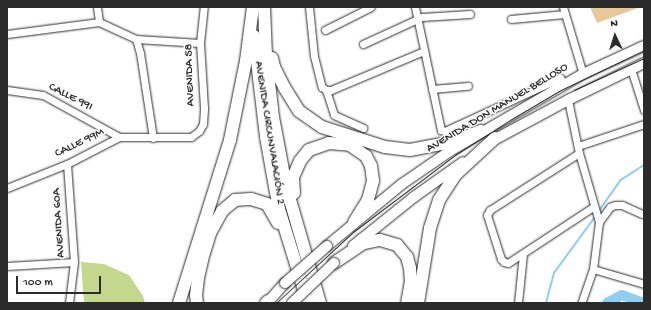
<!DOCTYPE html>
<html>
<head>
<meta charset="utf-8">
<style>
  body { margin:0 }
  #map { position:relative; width:651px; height:310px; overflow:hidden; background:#fff; font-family:"Gochi Hand",sans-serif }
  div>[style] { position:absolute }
  .green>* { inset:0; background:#c3d88d }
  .stream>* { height:1.5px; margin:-0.75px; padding:0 0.75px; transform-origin:0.75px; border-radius:0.75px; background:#90cef0 }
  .river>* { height:10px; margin:-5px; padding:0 5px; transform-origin:5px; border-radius:5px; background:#90cef0 }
  .building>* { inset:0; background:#e8c89a }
  .roads { filter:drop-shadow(0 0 1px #2b2b2b) drop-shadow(0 0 1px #2b2b2b) }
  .street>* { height:7px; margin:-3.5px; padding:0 3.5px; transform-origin:3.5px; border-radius:3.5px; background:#fff }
  .primary>* { height:10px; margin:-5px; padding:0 5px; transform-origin:5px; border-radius:5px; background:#fff }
  .highway>* { height:12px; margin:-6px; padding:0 6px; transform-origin:6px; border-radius:6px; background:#fff }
  .tram>* { height:1px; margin:-0.5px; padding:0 0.5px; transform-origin:0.5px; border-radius:0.5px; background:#2b2b2b }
  .bridges { filter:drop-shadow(0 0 1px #2b2b2b) drop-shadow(0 0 1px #2b2b2b) }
  .primary-bridge>* { height:10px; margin:-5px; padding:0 5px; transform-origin:5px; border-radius:5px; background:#fff }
  span { translate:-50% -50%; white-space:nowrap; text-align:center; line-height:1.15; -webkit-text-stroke:3px #fff; paint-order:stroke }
  .street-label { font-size:12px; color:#2b2b2b }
  .frame { position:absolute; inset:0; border:8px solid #2b2b2b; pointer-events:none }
  .north { position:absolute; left:595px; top:16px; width:40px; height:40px; -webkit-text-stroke:3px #fff; paint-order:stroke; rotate:356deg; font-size:11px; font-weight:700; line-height:16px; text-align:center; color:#2b2b2b }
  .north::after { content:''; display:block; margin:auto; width:14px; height:18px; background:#2b2b2b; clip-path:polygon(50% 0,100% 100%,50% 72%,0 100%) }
  .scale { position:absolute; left:16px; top:276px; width:85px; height:18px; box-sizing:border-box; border:2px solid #2b2b2b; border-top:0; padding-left:5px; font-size:12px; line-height:14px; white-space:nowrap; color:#2b2b2b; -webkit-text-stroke:3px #fff; paint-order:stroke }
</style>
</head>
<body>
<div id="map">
  <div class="green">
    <i style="clip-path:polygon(81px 262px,104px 264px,129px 275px,143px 296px,145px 303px,84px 303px)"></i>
  </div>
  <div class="stream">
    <i style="left:599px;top:211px;width:38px;rotate:-55deg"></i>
    <i style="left:621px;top:180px;width:27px;rotate:-33deg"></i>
    <i style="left:546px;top:303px;width:31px;rotate:-75deg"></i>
    <i style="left:554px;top:273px;width:69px;rotate:-53.8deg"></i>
  </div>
  <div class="river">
    <i style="left:607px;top:303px;width:17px;rotate:-28deg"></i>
    <i style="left:622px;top:295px;width:23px;rotate:20deg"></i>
  </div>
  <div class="building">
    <i style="clip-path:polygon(590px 7px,638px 7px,638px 8px,597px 23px)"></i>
  </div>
  <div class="roads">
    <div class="street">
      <i style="left:97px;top:7px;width:15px;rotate:82deg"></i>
      <i style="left:309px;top:7px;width:49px;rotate:84.2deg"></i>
      <i style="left:314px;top:56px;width:32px;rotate:76deg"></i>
      <i style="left:322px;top:87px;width:5px;rotate:37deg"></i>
      <i style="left:326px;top:90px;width:5px"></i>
      <i style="left:331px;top:90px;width:101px;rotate:-22.8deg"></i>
      <i style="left:415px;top:7px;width:126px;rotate:78.1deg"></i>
      <i style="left:441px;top:130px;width:4px;rotate:14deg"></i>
      <i style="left:445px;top:131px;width:127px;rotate:-24.7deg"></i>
      <i style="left:560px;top:78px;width:8px;rotate:50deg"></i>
      <i style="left:563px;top:7px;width:70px;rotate:73.4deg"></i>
      <i style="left:511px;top:19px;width:54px;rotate:-5.3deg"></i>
      <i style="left:325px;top:30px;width:51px;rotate:-26.6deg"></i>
      <i style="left:7px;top:34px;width:93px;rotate:-7.4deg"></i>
      <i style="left:99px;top:22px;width:41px;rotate:24.7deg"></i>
      <i style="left:136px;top:39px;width:64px;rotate:3.6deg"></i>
      <i style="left:136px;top:39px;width:15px;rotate:74deg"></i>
      <i style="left:140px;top:53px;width:86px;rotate:81.3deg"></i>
      <i style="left:363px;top:44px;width:65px;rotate:-24.6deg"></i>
      <i style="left:422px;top:17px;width:48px;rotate:-3.6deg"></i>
      <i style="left:631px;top:69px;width:43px;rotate:72.4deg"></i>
      <i style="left:432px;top:89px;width:36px;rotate:-5deg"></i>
      <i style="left:7px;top:90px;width:36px;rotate:8deg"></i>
      <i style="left:43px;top:95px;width:87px;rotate:28.9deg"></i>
      <i style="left:326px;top:90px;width:26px;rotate:72deg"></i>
      <i style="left:334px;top:115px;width:32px;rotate:24deg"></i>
      <i style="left:568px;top:100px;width:54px;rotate:78.3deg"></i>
      <i style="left:579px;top:153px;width:72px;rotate:73.8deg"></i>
      <i style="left:599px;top:222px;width:47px;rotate:97.3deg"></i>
      <i style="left:593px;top:269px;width:36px;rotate:109deg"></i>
      <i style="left:578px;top:146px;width:70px;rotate:-18.4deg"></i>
      <i style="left:579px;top:153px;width:106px;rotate:147.4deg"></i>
      <i style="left:490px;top:210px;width:6px;rotate:121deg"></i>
      <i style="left:487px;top:215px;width:46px;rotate:72.3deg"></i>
      <i style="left:501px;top:259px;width:4px;rotate:45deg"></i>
      <i style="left:504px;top:262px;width:4px;rotate:14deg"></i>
      <i style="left:508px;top:263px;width:102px;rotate:-33.4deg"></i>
      <i style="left:67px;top:164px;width:98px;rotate:85.9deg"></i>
      <i style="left:74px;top:262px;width:41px;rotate:97deg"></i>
      <i style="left:7px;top:188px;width:65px;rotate:-21.8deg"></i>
      <i style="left:67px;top:164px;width:59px;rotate:-27.4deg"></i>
      <i style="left:119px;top:137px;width:72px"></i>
      <i style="left:191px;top:137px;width:10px;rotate:-37deg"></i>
      <i style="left:199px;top:131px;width:8px;rotate:-60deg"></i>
      <i style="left:203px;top:124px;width:16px;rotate:-86deg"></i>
      <i style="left:204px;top:108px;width:65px;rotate:-93.5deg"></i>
      <i style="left:200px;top:43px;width:36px;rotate:-84deg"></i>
      <i style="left:599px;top:222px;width:19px;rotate:-54deg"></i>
      <i style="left:610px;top:207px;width:5px;rotate:-22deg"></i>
      <i style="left:615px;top:205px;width:7px"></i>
      <i style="left:622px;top:205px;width:22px;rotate:24deg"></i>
      <i style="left:7px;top:266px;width:67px;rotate:-3.4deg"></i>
      <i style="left:593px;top:269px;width:53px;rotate:16.4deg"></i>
      <i style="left:518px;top:303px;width:49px;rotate:-84.2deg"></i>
    </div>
    <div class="primary">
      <i style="left:490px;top:142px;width:89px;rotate:-28.3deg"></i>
      <i style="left:568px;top:100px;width:85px;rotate:-26deg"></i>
      <i style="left:327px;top:246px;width:97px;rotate:-39.6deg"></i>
      <i style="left:402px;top:184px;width:58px;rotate:-34.5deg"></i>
      <i style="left:450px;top:151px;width:154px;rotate:-30.1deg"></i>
      <i style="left:583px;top:74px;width:67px;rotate:-24.7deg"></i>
      <i style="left:353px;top:246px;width:78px;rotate:-38.8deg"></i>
      <i style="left:414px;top:197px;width:60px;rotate:-35.5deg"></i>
      <i style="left:267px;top:303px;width:27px;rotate:-48deg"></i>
    </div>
    <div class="highway">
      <i style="left:264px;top:7px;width:48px;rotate:87.6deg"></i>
      <i style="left:266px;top:55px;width:62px;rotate:83.6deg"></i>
      <i style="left:273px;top:117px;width:70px;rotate:79.3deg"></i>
      <i style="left:286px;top:186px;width:122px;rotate:73.8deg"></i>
      <i style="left:254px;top:36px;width:102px;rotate:83.2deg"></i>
      <i style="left:266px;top:137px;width:73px;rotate:79.8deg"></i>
      <i style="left:279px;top:209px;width:98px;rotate:72.9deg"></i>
      <i style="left:272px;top:58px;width:9px;rotate:77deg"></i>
      <i style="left:274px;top:67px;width:22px;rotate:63deg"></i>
      <i style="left:284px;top:87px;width:28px;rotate:58deg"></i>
      <i style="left:299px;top:111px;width:28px;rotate:35deg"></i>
      <i style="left:322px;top:127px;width:66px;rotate:17.6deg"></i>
      <i style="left:385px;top:147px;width:25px;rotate:7deg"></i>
      <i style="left:410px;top:150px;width:43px;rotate:-10.8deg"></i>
      <i style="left:452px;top:142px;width:31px;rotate:-21deg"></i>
      <i style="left:294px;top:193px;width:16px;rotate:-94deg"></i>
      <i style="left:293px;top:177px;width:17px;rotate:-66deg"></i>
      <i style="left:300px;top:161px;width:14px;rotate:-51deg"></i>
      <i style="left:309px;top:150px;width:21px;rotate:-19deg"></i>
      <i style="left:329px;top:143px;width:21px;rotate:5deg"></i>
      <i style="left:350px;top:145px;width:19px;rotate:35deg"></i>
      <i style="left:366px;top:156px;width:11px;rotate:63deg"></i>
      <i style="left:371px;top:166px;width:15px;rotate:82deg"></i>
      <i style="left:373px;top:181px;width:20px;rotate:105deg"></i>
      <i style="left:368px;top:200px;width:26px;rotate:122deg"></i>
      <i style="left:334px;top:263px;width:36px;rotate:-34deg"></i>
      <i style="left:364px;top:243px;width:16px;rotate:-11deg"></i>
      <i style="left:380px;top:240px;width:18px;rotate:16deg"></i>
      <i style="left:397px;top:245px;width:16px;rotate:50deg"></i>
      <i style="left:407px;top:257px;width:11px;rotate:75deg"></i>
      <i style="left:410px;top:268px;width:13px;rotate:86deg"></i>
      <i style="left:411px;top:281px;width:22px;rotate:100deg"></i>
      <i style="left:179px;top:303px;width:171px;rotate:-72.6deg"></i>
      <i style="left:230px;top:140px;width:81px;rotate:-78.6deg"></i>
      <i style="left:246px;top:61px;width:54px;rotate:-82.6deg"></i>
      <i style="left:197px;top:303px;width:8px;rotate:-97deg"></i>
      <i style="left:196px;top:295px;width:17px;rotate:-83deg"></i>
      <i style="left:198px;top:278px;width:26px;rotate:-77deg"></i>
      <i style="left:204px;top:253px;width:21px;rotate:-73deg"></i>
      <i style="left:210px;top:233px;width:25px;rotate:-61deg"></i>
      <i style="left:222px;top:211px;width:17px;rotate:-40deg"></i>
      <i style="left:235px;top:200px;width:16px;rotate:-4deg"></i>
      <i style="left:251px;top:199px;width:17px;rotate:17deg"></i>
      <i style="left:267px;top:204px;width:22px;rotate:60deg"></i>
      <i style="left:266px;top:303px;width:3px;rotate:-45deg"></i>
      <i style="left:418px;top:303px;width:76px;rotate:-80.9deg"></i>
      <i style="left:430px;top:228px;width:29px;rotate:-72deg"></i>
      <i style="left:439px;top:200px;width:31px;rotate:-57deg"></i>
      <i style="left:456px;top:174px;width:53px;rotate:-42.7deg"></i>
    </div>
  </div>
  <div class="tram">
    <i style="left:574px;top:90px;width:77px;rotate:-24.6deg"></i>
    <i style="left:276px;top:303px;width:105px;rotate:-42.7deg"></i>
    <i style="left:353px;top:232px;width:128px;rotate:-37deg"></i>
    <i style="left:455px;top:155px;width:65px;rotate:-32.5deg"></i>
    <i style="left:510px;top:120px;width:59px;rotate:-30.5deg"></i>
    <i style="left:561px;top:90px;width:92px;rotate:-25.7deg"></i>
  </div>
  <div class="bridges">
    <div class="primary-bridge">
      <i style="left:285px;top:283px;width:56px;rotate:-41.4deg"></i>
      <i style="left:292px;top:303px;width:58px;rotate:-43.6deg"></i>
    </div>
  </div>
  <div class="street-label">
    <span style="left:191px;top:75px;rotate:-92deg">AVENIDA 58</span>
    <span style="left:70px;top:98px;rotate:27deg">CALLE 99I</span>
    <span style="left:498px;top:109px;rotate:-31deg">AVENIDA DON MANUEL BELLOSO</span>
    <span style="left:268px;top:133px;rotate:81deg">AVENIDA CIRCUNVALACIÓN 2</span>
    <span style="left:80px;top:144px;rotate:-26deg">CALLE 99M</span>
    <span style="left:60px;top:223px;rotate:-94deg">AVENIDA 60A</span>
  </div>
  <div class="frame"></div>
  <div class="north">N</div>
  <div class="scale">100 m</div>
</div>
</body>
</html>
